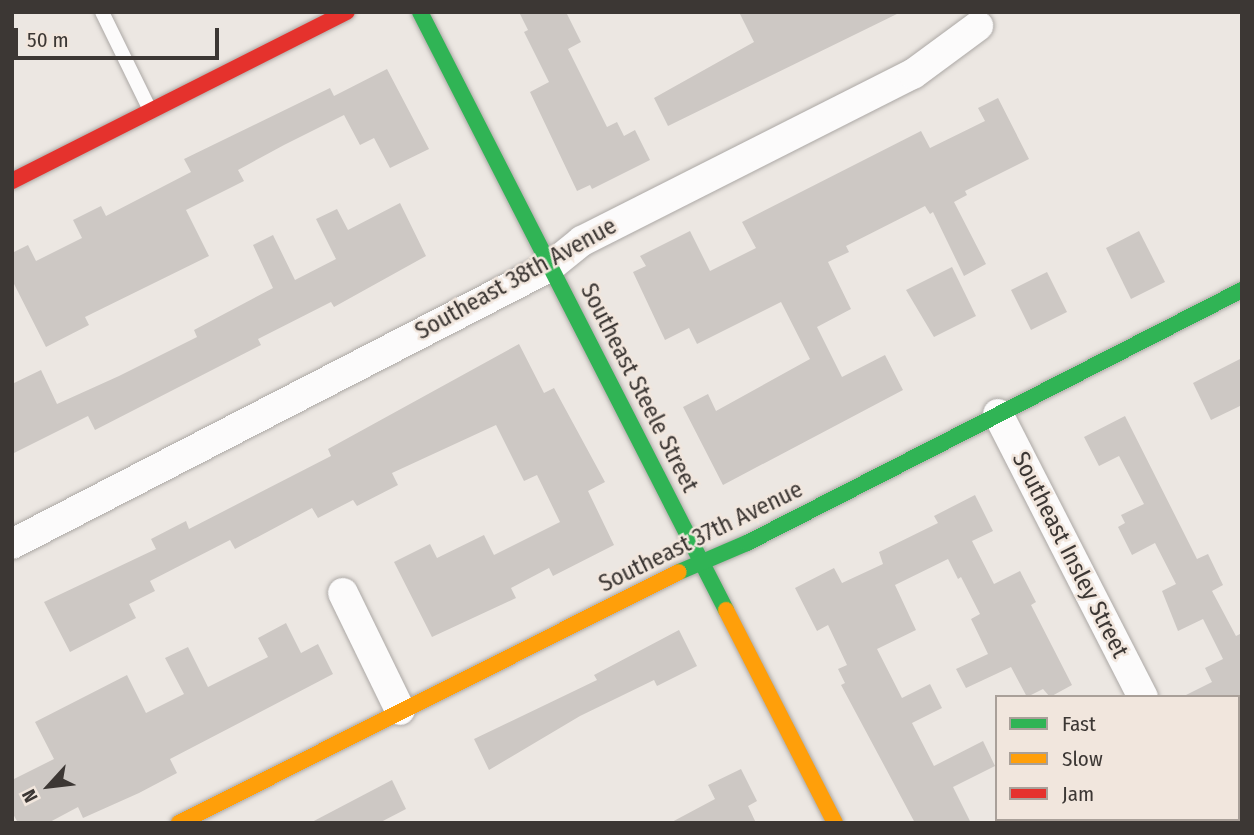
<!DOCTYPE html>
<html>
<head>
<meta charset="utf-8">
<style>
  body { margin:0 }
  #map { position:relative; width:1254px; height:835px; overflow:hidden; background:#ece7e2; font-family:"Fira Sans Condensed",sans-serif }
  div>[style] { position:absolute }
  .building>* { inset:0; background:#cdc8c4 }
  .roads { filter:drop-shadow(0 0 2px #aca8a5) drop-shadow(0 0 2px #aca8a5) }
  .lane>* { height:14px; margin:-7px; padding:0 7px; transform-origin:7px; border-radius:7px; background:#fcfbfb }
  .street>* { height:30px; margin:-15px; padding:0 15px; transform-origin:15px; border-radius:15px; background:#fcfbfb }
  .fast>* { height:16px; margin:-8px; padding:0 8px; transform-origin:8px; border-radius:8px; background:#30b455 }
  .slow>* { height:16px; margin:-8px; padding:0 8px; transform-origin:8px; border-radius:8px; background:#ff9f0a }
  .jam>* { height:16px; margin:-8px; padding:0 8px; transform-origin:8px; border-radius:8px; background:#e5322d }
  span { translate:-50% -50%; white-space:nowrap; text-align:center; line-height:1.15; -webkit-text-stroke:5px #f1e6dd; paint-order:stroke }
  .street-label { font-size:24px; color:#3c3734 }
  .frame { position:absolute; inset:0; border:14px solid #3c3734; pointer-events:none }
  .legend { position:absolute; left:995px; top:695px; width:245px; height:126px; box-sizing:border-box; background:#f1e6dd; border:2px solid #a9a099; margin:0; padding:9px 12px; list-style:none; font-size:21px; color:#3c3734 }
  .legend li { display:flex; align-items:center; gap:14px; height:35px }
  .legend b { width:35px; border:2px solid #a9a099 }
  .north { position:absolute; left:14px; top:751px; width:70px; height:70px; -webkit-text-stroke:5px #f1e6dd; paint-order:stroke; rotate:243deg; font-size:19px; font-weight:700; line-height:28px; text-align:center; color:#3c3734 }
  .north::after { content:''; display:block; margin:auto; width:24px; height:32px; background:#3c3734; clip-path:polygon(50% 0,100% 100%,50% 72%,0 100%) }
  .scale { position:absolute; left:14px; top:28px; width:205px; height:32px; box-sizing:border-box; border:4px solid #3c3734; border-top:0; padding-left:9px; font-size:21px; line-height:24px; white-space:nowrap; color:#3c3734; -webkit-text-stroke:5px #f1e6dd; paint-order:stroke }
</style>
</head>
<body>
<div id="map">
  <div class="building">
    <i style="clip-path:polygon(519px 12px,566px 12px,581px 42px,568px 49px,607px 127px,617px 122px,624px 136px,635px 130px,650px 160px,592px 189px,590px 185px,577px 191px,530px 92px,549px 82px,524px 32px,528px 30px)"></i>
    <i style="clip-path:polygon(739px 12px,901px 12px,668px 126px,654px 98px,754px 42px)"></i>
    <i style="clip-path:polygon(387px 69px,429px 149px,390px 168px,374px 138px,360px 145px,344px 115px,284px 145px,238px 170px,244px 181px,186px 210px,209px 256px,85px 317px,89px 325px,46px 347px,12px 280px,12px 253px,28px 245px,36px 261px,82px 238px,73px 220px,101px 206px,106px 216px,191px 172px,184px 159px,330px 88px,334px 96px)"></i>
    <i style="clip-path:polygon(998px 98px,1029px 159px,965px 191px,967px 195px,954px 202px,986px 264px,964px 276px,933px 212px,930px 214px,925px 206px,846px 246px,849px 252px,828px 262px,851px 309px,817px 327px,842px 377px,885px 355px,903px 390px,723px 485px,683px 407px,708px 394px,716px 411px,810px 359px,781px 302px,697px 344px,689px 328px,665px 340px,633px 272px,646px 266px,640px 256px,690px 231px,710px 271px,756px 248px,742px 222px,921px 131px,930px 148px,985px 121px,978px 108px)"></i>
    <i style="clip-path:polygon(400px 203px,426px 256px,334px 307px,331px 302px,258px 339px,261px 345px,95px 430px,88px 416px,12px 454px,12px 384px,41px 370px,57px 404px,119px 376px,197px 337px,194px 330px,273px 288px,253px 245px,273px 235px,295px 280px,336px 259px,316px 219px,337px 209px,348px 230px)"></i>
    <i style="clip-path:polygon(1139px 231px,1165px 282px,1131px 299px,1106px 248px)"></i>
    <i style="clip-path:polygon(952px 267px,976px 316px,934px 337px,906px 290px)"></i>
    <i style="clip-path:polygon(1047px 272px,1067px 312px,1031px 330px,1011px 290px)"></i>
    <i style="clip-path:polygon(519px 344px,544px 393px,554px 388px,605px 482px,588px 491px,614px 545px,553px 576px,549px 568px,511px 588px,516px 598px,432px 637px,394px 562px,430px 544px,437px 558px,484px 535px,494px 555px,560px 522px,537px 475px,524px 481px,496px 425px,392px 473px,398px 485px,357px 506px,353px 500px,318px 518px,312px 508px,235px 549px,230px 540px,150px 581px,155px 591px,129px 604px,136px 618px,70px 652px,44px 602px,156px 549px,151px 539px,186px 521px,189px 529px,331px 456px,328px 449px)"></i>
    <i style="clip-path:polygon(1242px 358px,1242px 405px,1211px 420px,1193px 383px)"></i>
    <i style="clip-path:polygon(1125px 416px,1197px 559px,1208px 554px,1223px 585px,1212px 591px,1236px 636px,1242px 633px,1242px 697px,1182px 697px,1212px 682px,1205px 668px,1223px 659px,1203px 619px,1178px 631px,1162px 591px,1176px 584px,1155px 543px,1132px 555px,1118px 527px,1125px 523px,1121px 515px,1144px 504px,1119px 456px,1099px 466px,1084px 437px)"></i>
    <i style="clip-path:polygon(975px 495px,993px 531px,972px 541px,994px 584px,1020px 571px,1036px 602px,1031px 605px,1072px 685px,1050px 697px,1043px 689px,1027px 697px,1011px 667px,966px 688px,956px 669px,988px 654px,971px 619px,980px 614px,961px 577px,958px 579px,948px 559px,895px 585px,916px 630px,877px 649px,902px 698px,930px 684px,942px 708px,912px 723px,934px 766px,983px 741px,995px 766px,953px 787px,971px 823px,915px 823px,841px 685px,845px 683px,838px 669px,847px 665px,828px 625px,817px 631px,795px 588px,834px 568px,842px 583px,883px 564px,879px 552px,938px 523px,934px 516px)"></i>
    <i style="clip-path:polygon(286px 623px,301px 653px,318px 644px,333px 674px,170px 759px,177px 773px,139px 793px,83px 818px,78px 807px,48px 823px,18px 823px,12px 812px,12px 780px,54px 759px,35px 722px,127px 675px,146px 713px,184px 694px,165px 658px,188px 647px,208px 687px,268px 657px,258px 638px)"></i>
    <i style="clip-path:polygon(679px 630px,697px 666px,657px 686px,654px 680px,580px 716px,489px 770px,474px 739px,597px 680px,594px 675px)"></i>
    <i style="clip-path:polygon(741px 769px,757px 801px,748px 806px,756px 823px,670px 823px,715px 799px,708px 785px)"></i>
    <i style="clip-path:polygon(392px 780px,406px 809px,379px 823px,310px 823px)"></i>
  </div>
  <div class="roads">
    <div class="lane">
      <i style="left:102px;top:12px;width:109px;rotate:63.9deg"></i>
    </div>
    <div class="street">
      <i style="left:998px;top:414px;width:318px;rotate:62.9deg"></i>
      <i style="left:12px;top:544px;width:606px;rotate:-27.28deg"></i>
      <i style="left:551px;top:266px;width:40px;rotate:-39deg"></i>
      <i style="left:582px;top:241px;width:371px;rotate:-26.8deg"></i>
      <i style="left:913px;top:74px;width:81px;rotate:-36.4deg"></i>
      <i style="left:343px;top:593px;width:130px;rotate:64deg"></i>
      <i style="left:1206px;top:819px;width:4px;rotate:76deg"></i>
    </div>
    <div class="fast">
      <i style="left:420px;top:12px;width:672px;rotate:62.9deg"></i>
      <i style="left:679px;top:572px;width:74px;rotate:-23.1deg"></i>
      <i style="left:747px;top:543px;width:556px;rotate:-27.07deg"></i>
    </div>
    <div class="slow">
      <i style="left:726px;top:610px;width:239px;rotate:62.9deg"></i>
      <i style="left:179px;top:823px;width:559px;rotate:-26.66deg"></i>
    </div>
    <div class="jam">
      <i style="left:12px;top:181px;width:375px;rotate:-26.8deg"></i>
    </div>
  </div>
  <div class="street-label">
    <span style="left:516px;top:279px;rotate:-29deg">Southeast 38th Avenue</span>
    <span style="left:639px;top:388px;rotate:63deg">Southeast Steele Street</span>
    <span style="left:701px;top:537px;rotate:-26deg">Southeast 37th Avenue</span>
    <span style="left:1070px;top:555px;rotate:63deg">Southeast Insley Street</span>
  </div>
  <div class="frame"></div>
  <ul class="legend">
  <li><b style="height:9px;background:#30b455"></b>Fast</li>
  <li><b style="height:9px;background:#ff9f0a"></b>Slow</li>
  <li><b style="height:9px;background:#e5322d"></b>Jam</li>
  </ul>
  <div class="north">N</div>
  <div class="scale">50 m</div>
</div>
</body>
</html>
